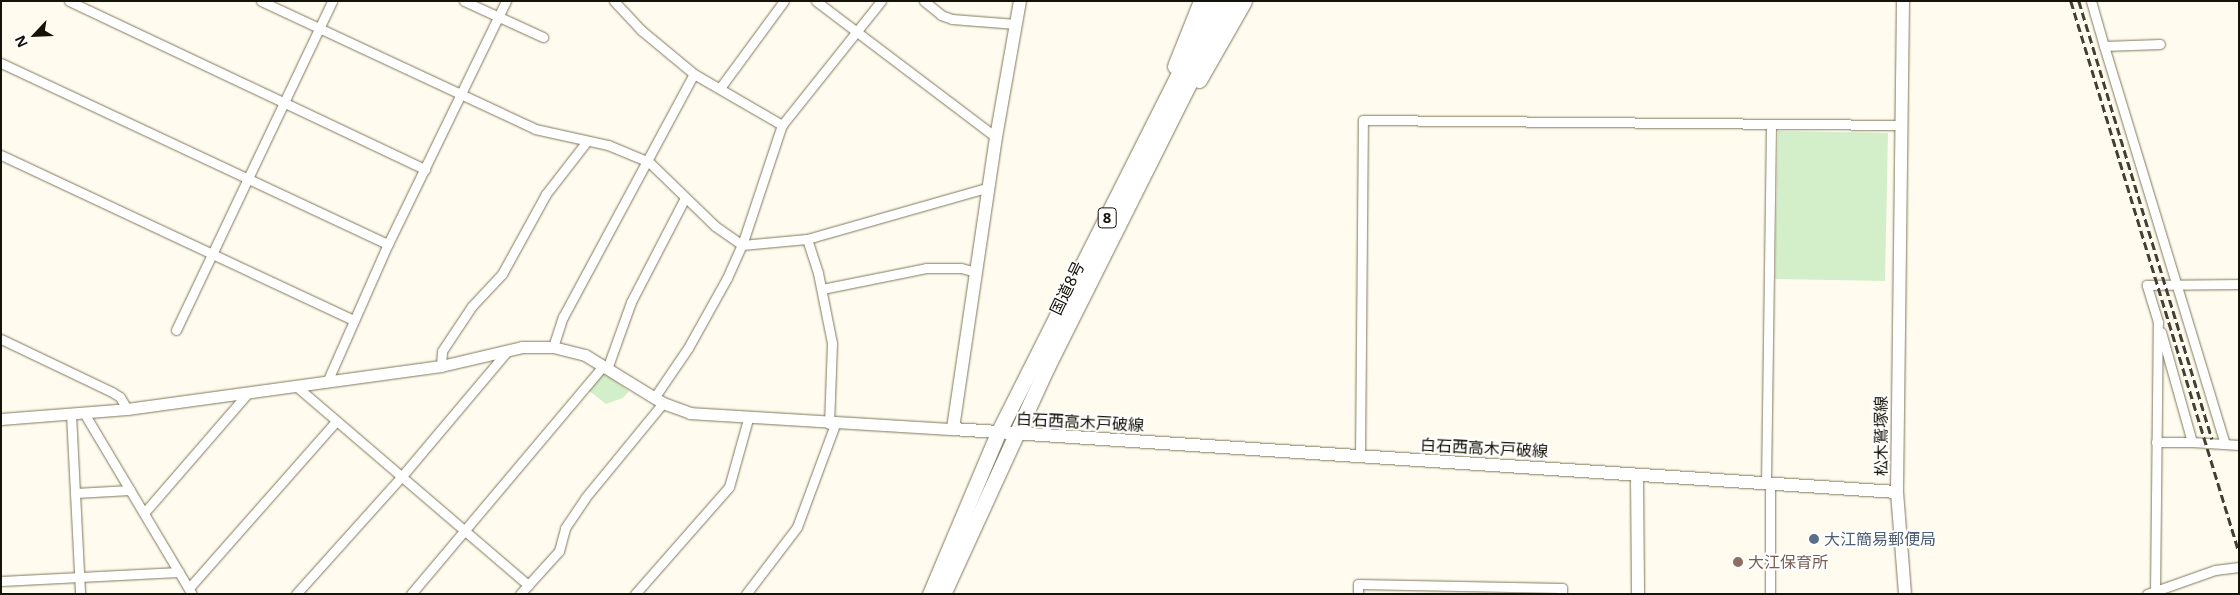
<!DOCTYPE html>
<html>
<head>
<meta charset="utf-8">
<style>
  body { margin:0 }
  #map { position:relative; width:2240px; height:595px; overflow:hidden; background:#fffcef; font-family:"Noto Sans","Noto Sans JP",sans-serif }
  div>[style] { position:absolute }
  .green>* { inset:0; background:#d3efc9 }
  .roads { filter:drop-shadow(0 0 1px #80785d) drop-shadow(0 0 1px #80785d) }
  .minor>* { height:9px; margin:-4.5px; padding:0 4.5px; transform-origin:4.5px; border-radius:4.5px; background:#fff }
  .tertiary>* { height:11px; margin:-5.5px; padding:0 5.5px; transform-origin:5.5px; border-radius:5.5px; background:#fff }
  .secondary>* { height:12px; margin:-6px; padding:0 6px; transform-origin:6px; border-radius:6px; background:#fff }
  .trunk>* { height:15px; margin:-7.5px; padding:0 7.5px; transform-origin:7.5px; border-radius:7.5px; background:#fff }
  .rail>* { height:2.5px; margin-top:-1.25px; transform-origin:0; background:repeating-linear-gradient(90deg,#423f34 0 8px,transparent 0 12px) }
  .dots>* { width:14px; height:14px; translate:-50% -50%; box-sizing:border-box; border:2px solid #fff; border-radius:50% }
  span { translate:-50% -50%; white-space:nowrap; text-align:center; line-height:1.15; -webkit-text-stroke:4px #fff; paint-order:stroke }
  .shield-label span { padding:1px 4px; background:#fff; border:1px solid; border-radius:4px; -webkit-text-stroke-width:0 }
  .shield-label { font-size:15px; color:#151207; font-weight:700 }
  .street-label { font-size:16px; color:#151207 }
  .service-label { font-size:16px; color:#4e5e75 }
  .left { translate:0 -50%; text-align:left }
  .education-label { font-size:16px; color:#785e54 }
  .frame { position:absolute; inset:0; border:2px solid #151207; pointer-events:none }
  .north { position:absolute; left:10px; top:10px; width:50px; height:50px; -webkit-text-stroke:4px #fff; paint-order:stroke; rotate:245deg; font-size:14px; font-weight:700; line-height:20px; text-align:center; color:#151207 }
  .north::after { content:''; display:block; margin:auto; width:18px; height:22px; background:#151207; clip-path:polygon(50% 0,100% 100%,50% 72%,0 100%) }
</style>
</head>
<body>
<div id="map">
  <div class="green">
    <i style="clip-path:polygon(1778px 131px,1888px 133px,1885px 281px,1775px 279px)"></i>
    <i style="clip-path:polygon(603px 372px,629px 391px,623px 398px,606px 404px,588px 390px)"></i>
  </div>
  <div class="roads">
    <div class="minor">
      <i style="left:69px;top:1px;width:394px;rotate:25.3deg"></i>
      <i style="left:261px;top:1px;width:302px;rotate:25deg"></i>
      <i style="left:535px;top:129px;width:75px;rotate:12.4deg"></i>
      <i style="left:608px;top:145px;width:44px;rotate:22.5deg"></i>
      <i style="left:649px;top:162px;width:92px;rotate:44.1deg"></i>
      <i style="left:715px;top:226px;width:33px;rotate:35deg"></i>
      <i style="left:742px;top:245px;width:65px;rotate:-5.3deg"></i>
      <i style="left:807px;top:239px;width:189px;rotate:-15.9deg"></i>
      <i style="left:464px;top:1px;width:87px;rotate:24.5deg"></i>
      <i style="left:614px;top:1px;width:40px;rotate:47deg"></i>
      <i style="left:641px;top:30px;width:69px;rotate:39.7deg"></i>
      <i style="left:694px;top:74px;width:102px;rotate:30.1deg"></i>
      <i style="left:816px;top:1px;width:226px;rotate:37.1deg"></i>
      <i style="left:924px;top:1px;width:22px;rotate:39deg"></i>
      <i style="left:941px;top:15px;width:12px;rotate:20deg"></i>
      <i style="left:952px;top:19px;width:64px;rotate:4.5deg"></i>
      <i style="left:2091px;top:1px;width:47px;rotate:73.9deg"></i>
      <i style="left:2104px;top:46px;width:56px;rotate:-2deg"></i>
      <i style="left:2104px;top:46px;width:416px;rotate:73.1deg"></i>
      <i style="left:1px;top:63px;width:427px;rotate:25.1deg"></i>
      <i style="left:720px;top:88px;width:108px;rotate:-53.7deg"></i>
      <i style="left:1px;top:155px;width:390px;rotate:25.1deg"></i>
      <i style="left:807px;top:239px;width:36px;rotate:72deg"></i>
      <i style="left:818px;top:273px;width:71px;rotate:78.7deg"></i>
      <i style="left:832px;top:343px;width:81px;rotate:92.1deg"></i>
      <i style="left:822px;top:289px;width:106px;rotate:-11.4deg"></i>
      <i style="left:926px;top:268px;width:35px"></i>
      <i style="left:961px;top:268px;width:16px;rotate:15deg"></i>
      <i style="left:176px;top:330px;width:364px;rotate:-64.6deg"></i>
      <i style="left:1px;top:339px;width:123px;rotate:25.5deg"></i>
      <i style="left:112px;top:392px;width:9px;rotate:32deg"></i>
      <i style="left:120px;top:397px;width:14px;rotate:60deg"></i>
      <i style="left:553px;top:347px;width:32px;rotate:-72deg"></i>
      <i style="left:563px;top:317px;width:276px;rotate:-61.7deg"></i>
      <i style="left:441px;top:366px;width:15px;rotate:-86deg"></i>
      <i style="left:442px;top:351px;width:54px;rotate:-56.3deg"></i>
      <i style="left:472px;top:306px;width:44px;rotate:-46.8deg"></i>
      <i style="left:502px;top:274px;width:91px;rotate:-61.2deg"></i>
      <i style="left:546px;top:194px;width:67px;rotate:-52.3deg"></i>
      <i style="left:607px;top:369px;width:71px;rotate:-70.3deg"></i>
      <i style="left:631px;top:302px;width:117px;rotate:-62.6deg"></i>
      <i style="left:327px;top:382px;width:151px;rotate:-66.2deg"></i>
      <i style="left:388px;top:244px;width:270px;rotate:-64.1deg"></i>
      <i style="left:296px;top:386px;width:306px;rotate:40.6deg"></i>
      <i style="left:654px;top:398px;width:60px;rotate:-55.8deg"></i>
      <i style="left:688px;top:348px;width:80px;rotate:-60.9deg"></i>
      <i style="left:727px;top:278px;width:36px;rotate:-66deg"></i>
      <i style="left:742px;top:245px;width:126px;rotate:-71.6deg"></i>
      <i style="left:782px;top:125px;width:159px;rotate:-51.4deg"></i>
      <i style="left:84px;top:413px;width:211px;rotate:59.2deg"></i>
      <i style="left:71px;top:414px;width:180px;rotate:87.1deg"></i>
      <i style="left:2156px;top:442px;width:36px"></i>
      <i style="left:2192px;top:442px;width:114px;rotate:-105.7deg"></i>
      <i style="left:2192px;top:442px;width:47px;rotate:3.7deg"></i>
      <i style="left:1360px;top:457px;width:337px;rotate:-89.5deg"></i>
      <i style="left:1363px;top:120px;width:538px;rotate:0.53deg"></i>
      <i style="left:1766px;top:484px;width:360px;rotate:-89.2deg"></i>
      <i style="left:75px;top:493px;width:55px;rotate:-3.1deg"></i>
      <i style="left:144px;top:513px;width:159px;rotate:-49.1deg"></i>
      <i style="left:1px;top:581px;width:178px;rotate:-2.9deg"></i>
      <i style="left:189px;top:588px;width:222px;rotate:-48.6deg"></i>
      <i style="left:296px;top:594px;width:159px;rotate:-48.1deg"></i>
      <i style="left:402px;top:476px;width:165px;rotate:-49.9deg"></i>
      <i style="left:411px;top:594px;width:298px;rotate:-49.9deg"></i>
      <i style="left:520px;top:594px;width:58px;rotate:-47.8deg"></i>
      <i style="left:559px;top:551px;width:24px;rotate:-75deg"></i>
      <i style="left:565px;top:528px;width:36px;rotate:-56deg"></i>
      <i style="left:585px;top:498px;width:123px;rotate:-50.6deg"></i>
      <i style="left:635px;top:594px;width:142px;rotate:-48.7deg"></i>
      <i style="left:729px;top:487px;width:71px;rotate:-74.4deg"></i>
      <i style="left:746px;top:594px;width:84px;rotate:-52.7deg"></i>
      <i style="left:797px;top:527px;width:110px;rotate:-69.7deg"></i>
      <i style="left:1358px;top:594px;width:10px;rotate:-90deg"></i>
      <i style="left:1358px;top:584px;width:204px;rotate:1.1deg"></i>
      <i style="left:1562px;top:588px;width:6px;rotate:90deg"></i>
      <i style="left:1770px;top:594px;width:109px;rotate:-90deg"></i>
      <i style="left:2147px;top:594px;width:72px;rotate:-19.4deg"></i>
      <i style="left:2215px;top:570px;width:24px;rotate:-7deg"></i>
      <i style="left:2155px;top:594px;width:272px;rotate:-89.4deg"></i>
      <i style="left:2158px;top:322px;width:39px;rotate:-107deg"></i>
      <i style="left:2147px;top:285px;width:92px;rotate:-0.6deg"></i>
    </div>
    <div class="tertiary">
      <i style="left:1px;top:419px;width:126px;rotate:-4.5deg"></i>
      <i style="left:127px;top:409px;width:317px;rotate:-7.8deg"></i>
      <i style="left:441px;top:366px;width:83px;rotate:-13.2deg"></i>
      <i style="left:522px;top:347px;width:31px"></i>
      <i style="left:553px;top:347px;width:33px;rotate:14deg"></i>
      <i style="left:585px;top:355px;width:92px;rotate:31.6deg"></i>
      <i style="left:663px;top:403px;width:29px;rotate:20deg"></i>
      <i style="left:690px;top:413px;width:263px;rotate:3.5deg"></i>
    </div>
    <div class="secondary">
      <i style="left:1020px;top:1px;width:138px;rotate:100deg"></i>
      <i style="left:996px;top:137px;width:295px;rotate:98.4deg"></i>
      <i style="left:953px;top:429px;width:946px;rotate:3.82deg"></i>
      <i style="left:1903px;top:1px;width:491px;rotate:90.7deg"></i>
      <i style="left:1897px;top:492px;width:102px;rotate:85.5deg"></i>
      <i style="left:1637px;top:476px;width:118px;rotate:89.5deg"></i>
    </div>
    <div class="trunk">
      <i style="left:1175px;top:66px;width:70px;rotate:-68.2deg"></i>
      <i style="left:1199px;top:80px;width:91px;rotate:-60.3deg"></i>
      <i style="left:930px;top:594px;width:175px;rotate:-67.1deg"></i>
      <i style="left:998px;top:433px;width:483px;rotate:-63.3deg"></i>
      <i style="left:943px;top:594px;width:250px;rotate:-65.4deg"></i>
      <i style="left:1047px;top:367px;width:409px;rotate:-63.4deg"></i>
    </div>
  </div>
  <div class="rail">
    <i style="left:2071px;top:1px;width:576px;rotate:73.04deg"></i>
    <i style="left:2079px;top:1px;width:458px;rotate:73.1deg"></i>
  </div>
  <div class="dots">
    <i style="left:1814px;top:539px;background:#5c6f8a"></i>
    <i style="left:1738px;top:562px;background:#8d6e63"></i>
  </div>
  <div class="shield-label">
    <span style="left:1107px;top:218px">8</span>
  </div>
  <div class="street-label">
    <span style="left:1067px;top:288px;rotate:-64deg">国道8号</span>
    <span style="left:1080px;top:422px;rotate:3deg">白石西高木戸破線</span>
    <span style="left:1881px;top:436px;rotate:-90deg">松木鷲塚線</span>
    <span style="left:1484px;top:448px;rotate:3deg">白石西高木戸破線</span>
  </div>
  <div class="service-label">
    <span class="left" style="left:1824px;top:539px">大江簡易郵便局</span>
  </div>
  <div class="education-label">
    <span class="left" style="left:1748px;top:562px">大江保育所</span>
  </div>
  <div class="frame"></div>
  <div class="north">N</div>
</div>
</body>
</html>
